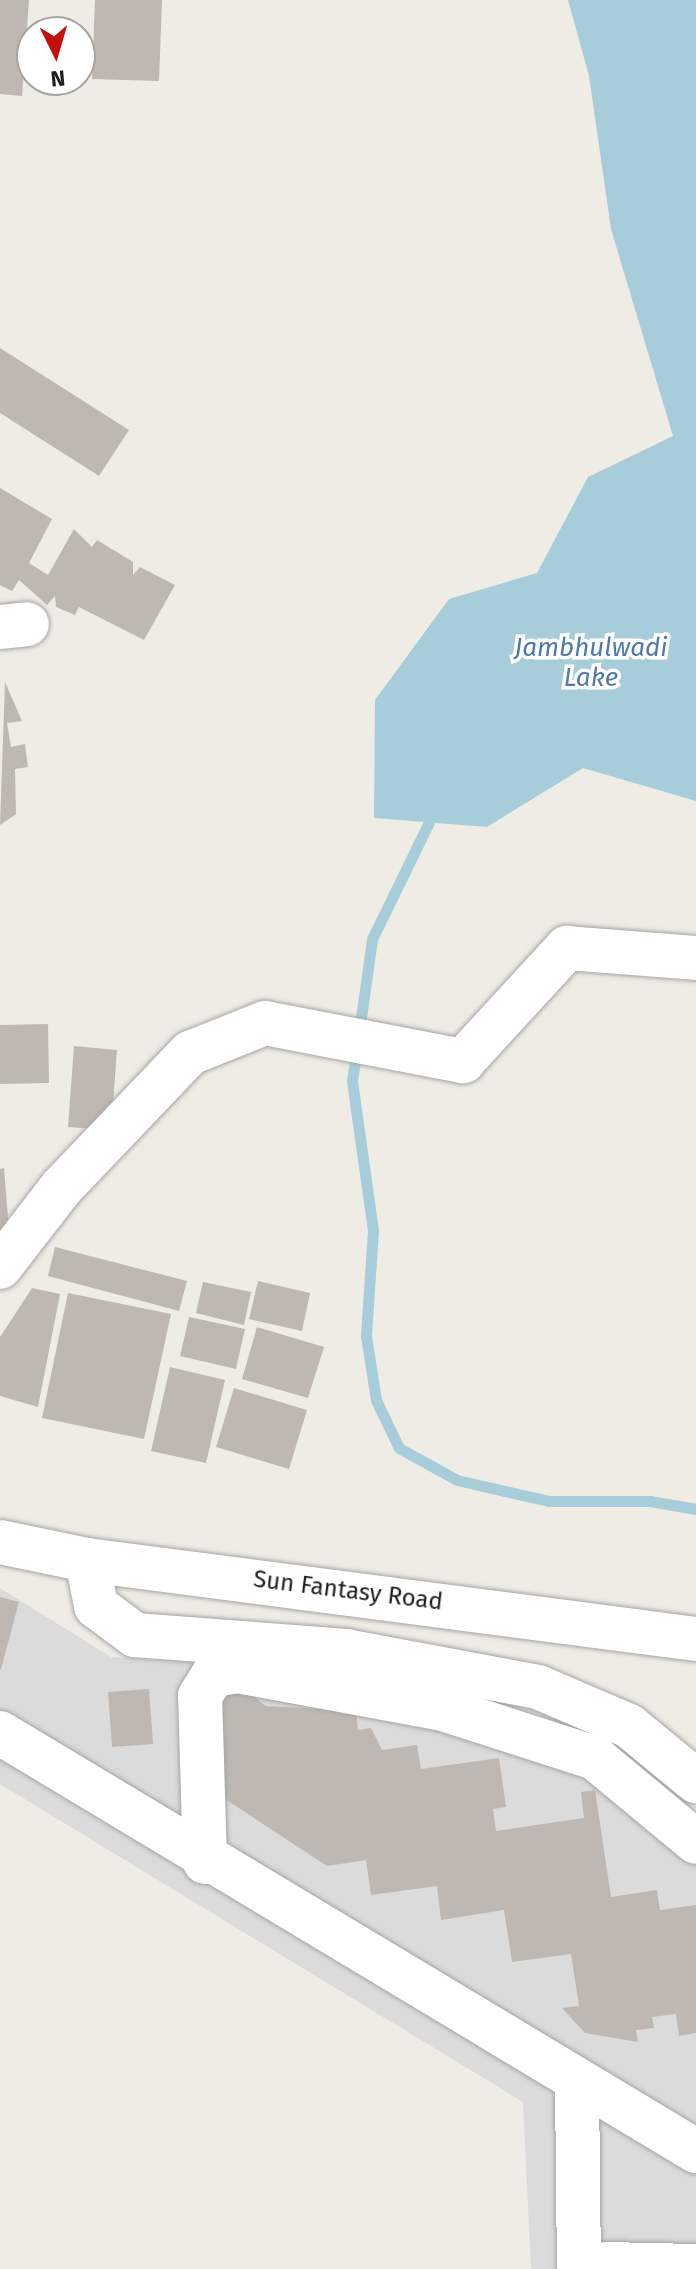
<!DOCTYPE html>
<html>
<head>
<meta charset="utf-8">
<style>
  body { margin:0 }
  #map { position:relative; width:696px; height:2269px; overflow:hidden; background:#efece5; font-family:"Fira Sans",sans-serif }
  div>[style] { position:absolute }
  .residential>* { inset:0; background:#dcdbdb }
  .water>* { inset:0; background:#a7cdda }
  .stream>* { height:11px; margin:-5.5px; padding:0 5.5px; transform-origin:5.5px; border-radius:5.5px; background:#a7cdda }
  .building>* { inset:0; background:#bfb8b2 }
  .roads { filter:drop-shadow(0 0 2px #a5a5a5) drop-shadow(0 0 2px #a5a5a5) }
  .minor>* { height:44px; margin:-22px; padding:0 22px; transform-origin:22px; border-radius:22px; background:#fff }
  span { translate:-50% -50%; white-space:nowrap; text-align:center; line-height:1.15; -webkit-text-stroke:7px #fff; paint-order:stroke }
  .street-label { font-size:24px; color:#1e1e1e }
  .water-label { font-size:26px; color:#4f79a9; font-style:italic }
  .north { position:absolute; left:16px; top:16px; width:80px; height:80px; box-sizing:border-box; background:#fff; border:2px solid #a5a5a5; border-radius:50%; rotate:175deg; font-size:22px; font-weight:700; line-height:32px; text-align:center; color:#1e1e1e }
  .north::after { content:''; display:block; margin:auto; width:28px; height:36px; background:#c3100a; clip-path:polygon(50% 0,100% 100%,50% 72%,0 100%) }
</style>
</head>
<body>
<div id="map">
  <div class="residential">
    <i style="clip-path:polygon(0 1588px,111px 1657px,343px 1672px,514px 1707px,621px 1752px,696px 1828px,696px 2269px,531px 2269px,523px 2102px,0 1784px)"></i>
  </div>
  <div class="water">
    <i style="clip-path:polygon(568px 0,696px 0,696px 801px,583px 768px,487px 827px,374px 818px,375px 700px,449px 599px,537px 573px,588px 477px,673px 436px,611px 229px,589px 76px)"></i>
  </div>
  <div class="stream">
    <i style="left:359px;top:1032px;width:94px;rotate:-82deg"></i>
    <i style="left:372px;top:939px;width:130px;rotate:-64deg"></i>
    <i style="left:357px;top:1049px;width:32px;rotate:99deg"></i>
    <i style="left:352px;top:1081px;width:150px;rotate:82deg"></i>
    <i style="left:373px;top:1230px;width:106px;rotate:93.8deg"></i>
    <i style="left:366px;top:1336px;width:65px;rotate:81.1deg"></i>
    <i style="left:376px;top:1400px;width:53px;rotate:64.4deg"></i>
    <i style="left:399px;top:1448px;width:66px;rotate:28.9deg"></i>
    <i style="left:457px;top:1480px;width:94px;rotate:12.9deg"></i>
    <i style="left:549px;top:1501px;width:101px"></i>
    <i style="left:650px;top:1501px;width:47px;rotate:9.9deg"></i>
  </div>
  <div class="building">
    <i style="clip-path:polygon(0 0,29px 0,22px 96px,0 94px)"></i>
    <i style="clip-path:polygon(95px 0,162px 0,159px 81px,92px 79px)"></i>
    <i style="clip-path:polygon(0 348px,129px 430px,99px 476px,0 413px)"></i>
    <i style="clip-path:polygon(0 488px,52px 519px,29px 563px,48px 575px,74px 529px,92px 547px,97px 540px,133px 562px,133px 575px,140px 567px,175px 585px,144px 640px,79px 607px,75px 615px,56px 607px,55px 596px,47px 605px,19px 580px,12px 591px,0 585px)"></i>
    <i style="clip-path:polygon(5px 682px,22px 721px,7px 723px,11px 747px,25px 744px,28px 767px,15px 769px,16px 814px,0 825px)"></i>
    <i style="clip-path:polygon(48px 1024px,49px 1083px,0 1084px,0 1025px)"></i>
    <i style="clip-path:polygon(74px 1046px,117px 1050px,111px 1130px,68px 1127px)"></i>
    <i style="clip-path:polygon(4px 1168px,9px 1230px,0 1231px,0 1169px)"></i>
    <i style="clip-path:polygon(55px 1247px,187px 1281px,179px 1311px,48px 1276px)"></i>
    <i style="clip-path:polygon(258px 1281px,310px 1293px,302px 1331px,249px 1319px)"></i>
    <i style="clip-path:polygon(203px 1282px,251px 1292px,244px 1325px,196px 1313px)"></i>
    <i style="clip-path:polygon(32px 1288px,60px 1294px,38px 1407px,0 1396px,0 1337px)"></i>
    <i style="clip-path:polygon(68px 1293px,171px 1314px,144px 1439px,42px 1418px)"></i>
    <i style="clip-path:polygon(189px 1317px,245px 1329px,236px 1369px,180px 1356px)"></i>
    <i style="clip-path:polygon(257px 1327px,324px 1347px,308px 1398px,242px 1379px)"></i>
    <i style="clip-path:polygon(170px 1367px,225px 1380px,206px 1463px,151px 1451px)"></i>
    <i style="clip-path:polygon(234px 1388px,307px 1410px,289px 1469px,216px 1447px)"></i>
    <i style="clip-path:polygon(0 1597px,19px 1602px,1px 1669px,0 1669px)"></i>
    <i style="clip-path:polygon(149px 1689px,153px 1744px,112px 1747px,108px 1692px)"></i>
    <i style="clip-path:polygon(248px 1692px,266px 1706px,356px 1711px,358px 1730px,371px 1728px,382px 1750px,417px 1745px,421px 1769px,499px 1758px,506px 1807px,493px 1809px,496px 1831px,584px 1818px,581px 1792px,595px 1790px,611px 1897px,657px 1890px,660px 1910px,696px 1905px,696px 2033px,679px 2036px,676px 2014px,652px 2017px,654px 2028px,636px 2030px,638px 2042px,585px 2033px,562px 2008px,579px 2006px,571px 1954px,512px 1962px,504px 1910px,441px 1920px,437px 1886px,371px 1895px,366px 1860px,327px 1866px,222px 1797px,222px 1696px)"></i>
  </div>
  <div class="roads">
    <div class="minor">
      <i style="left:0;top:627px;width:27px;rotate:-6deg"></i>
      <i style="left:0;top:1267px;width:100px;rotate:-52.3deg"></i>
      <i style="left:61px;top:1188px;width:187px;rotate:-46.3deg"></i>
      <i style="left:190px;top:1053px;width:81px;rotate:-21.8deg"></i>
      <i style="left:265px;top:1023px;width:202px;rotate:10.9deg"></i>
      <i style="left:463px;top:1061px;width:154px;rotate:-47.4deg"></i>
      <i style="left:567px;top:948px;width:129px;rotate:4.4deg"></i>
      <i style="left:0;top:1542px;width:89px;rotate:11.7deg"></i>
      <i style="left:87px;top:1560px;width:614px;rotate:7.39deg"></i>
      <i style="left:87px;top:1560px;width:47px;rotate:78.9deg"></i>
      <i style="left:96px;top:1606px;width:49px;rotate:36.6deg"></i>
      <i style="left:135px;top:1635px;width:212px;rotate:4.3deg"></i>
      <i style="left:346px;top:1651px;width:195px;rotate:10.6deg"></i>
      <i style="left:538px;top:1687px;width:99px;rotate:23.2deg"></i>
      <i style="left:629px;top:1726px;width:87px;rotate:39.4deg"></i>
      <i style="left:0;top:1733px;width:812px;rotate:30.99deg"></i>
      <i style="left:205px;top:1862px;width:166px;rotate:-91.7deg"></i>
      <i style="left:200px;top:1696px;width:25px;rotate:-58deg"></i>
      <i style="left:213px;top:1675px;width:25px;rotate:-9deg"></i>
      <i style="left:238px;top:1671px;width:208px;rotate:10.5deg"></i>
      <i style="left:443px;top:1709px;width:160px;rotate:17.9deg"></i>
      <i style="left:595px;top:1758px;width:131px;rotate:39.7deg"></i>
      <i style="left:577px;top:2082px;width:187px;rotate:89.4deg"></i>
      <i style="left:606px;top:2264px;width:90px;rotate:1.3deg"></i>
    </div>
  </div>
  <div class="street-label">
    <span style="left:348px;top:1591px;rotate:7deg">Sun Fantasy Road</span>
  </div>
  <div class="water-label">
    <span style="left:591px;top:663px">Jambhulwadi<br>Lake</span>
  </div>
  <div class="north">N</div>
</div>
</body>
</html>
